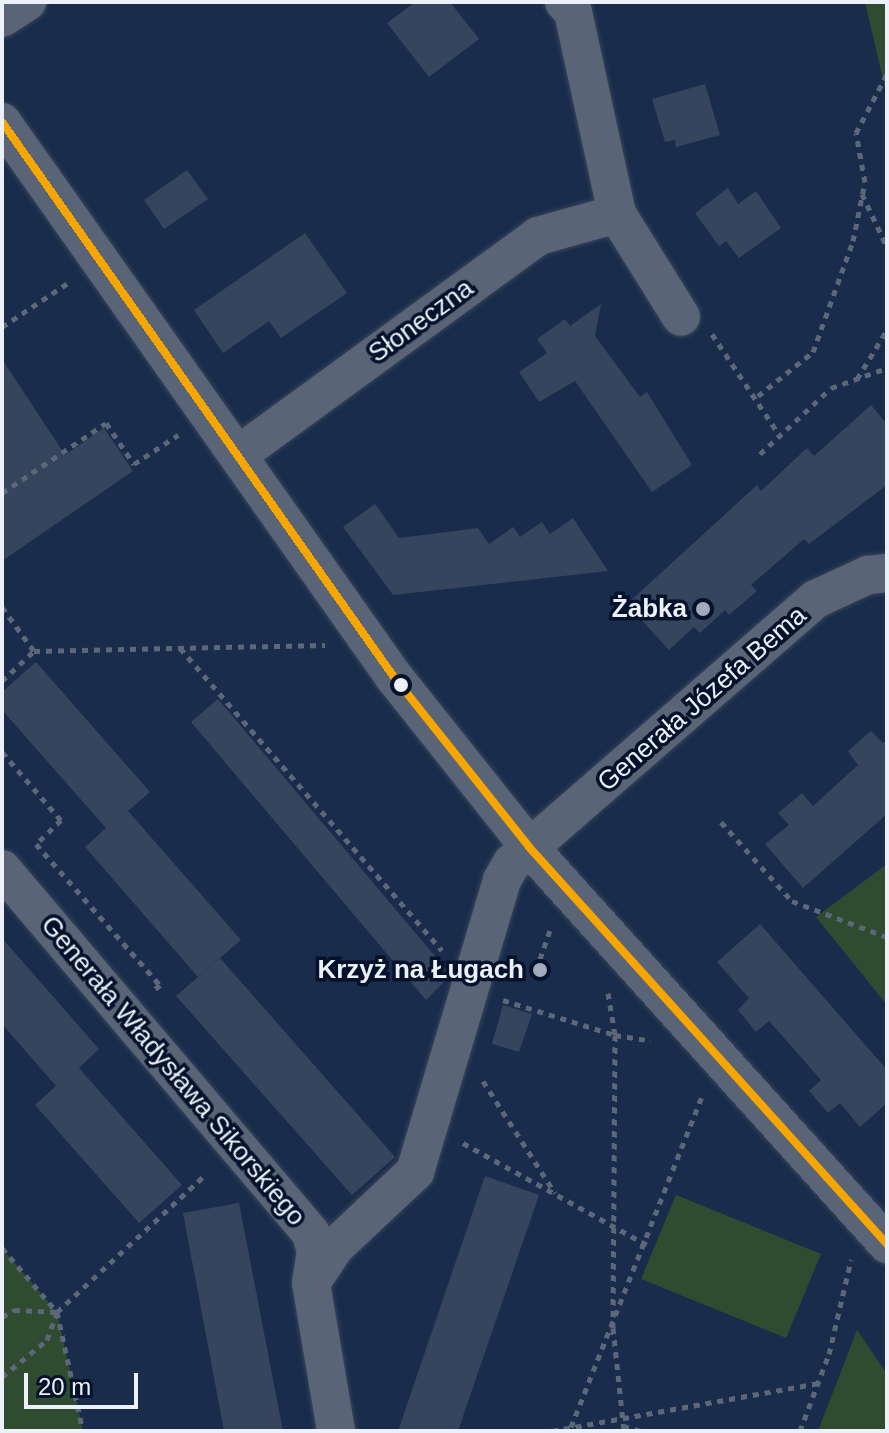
<!DOCTYPE html>
<html>
<head>
<meta charset="utf-8">
<style>
  body { margin:0 }
  #map { position:relative; width:889px; height:1433px; overflow:hidden; background:#192c4b; font-family:Arial,sans-serif }
  div>[style] { position:absolute }
  .green>* { inset:0; background:#2f4c31 }
  .building>* { inset:0; background:#36455e }
  .path>* { height:5px; margin-top:-2.5px; transform-origin:0; background:repeating-linear-gradient(90deg,#5c687a 0 6px,transparent 0 12px) }
  .roads { filter:drop-shadow(0 0 2px #37445b) drop-shadow(0 0 2px #37445b) }
  .minor>* { height:38px; margin:-19px; padding:0 19px; transform-origin:19px; border-radius:19px; background:#596477 }
  .bus-1>* { height:8px; margin:-4px; padding:0 4px; transform-origin:4px; border-radius:4px; background:#f7a600 }
  .dots>* { width:22px; height:22px; translate:-50% -50%; box-sizing:border-box; border:4px solid #05122b; border-radius:50% }
  span { translate:-50% -50%; white-space:nowrap; text-align:center; line-height:1.15; -webkit-text-stroke:7px #05122b; paint-order:stroke }
  .street-label { font-size:26px; color:#ecf0f8 }
  .poi-label { font-size:26px; color:#ecf0f8; font-weight:700 }
  .right { translate:-100% -50%; text-align:right }
  .frame { position:absolute; inset:0; border:4px solid #ecf0f8; pointer-events:none }
  .scale { position:absolute; left:24px; top:1373px; width:114px; height:36px; box-sizing:border-box; border:4px solid #ecf0f8; border-top:0; padding-left:10px; font-size:24px; line-height:28px; white-space:nowrap; color:#ecf0f8; -webkit-text-stroke:6px #05122b; paint-order:stroke }
</style>
</head>
<body>
<div id="map">
  <div class="green">
    <i style="clip-path:polygon(865px 2px,887px 2px,887px 97px)"></i>
    <i style="clip-path:polygon(887px 864px,887px 1005px,816px 917px)"></i>
    <i style="clip-path:polygon(676px 1195px,821px 1254px,786px 1338px,641px 1279px)"></i>
    <i style="clip-path:polygon(2px 1248px,57px 1312px,83px 1431px,2px 1431px)"></i>
    <i style="clip-path:polygon(857px 1330px,887px 1374px,887px 1431px,818px 1431px)"></i>
  </div>
  <div class="building">
    <i style="clip-path:polygon(415px 2px,450px 2px,479px 39px,429px 77px,387px 23px)"></i>
    <i style="clip-path:polygon(705px 84px,720px 135px,676px 147px,675px 140px,665px 142px,652px 99px)"></i>
    <i style="clip-path:polygon(187px 170px,208px 199px,164px 229px,144px 200px)"></i>
    <i style="clip-path:polygon(728px 188px,738px 204px,756px 191px,781px 228px,739px 258px,726px 241px,719px 246px,695px 213px)"></i>
    <i style="clip-path:polygon(305px 233px,347px 293px,281px 338px,269px 321px,223px 353px,194px 310px)"></i>
    <i style="clip-path:polygon(601px 304px,595px 336px,640px 397px,647px 392px,692px 465px,652px 492px,575px 381px,539px 402px,519px 372px,547px 353px,537px 339px,565px 319px,570px 326px)"></i>
    <i style="clip-path:polygon(2px 359px,65px 455px,104px 428px,133px 471px,2px 561px)"></i>
    <i style="clip-path:polygon(871px 405px,887px 424px,887px 485px,809px 544px,804px 539px,751px 585px,757px 591px,729px 615px,725px 610px,700px 633px,694px 627px,669px 650px,627px 604px,757px 485px,761px 491px,807px 448px,814px 456px)"></i>
    <i style="clip-path:polygon(375px 504px,399px 538px,478px 528px,489px 544px,513px 527px,520px 537px,542px 522px,550px 534px,573px 518px,608px 571px,393px 595px,343px 527px)"></i>
    <i style="clip-path:polygon(36px 662px,150px 792px,128px 811px,241px 940px,198px 977px,85px 847px,106px 828px,2px 710px,2px 692px)"></i>
    <i style="clip-path:polygon(218px 699px,451px 975px,426px 1000px,191px 722px)"></i>
    <i style="clip-path:polygon(871px 731px,883px 743px,887px 739px,887px 814px,803px 888px,765px 844px,789px 825px,778px 813px,802px 793px,813px 806px,858px 765px,848px 751px)"></i>
    <i style="clip-path:polygon(760px 924px,887px 1070px,887px 1103px,860px 1127px,840px 1103px,828px 1113px,809px 1091px,821px 1080px,769px 1021px,756px 1032px,738px 1010px,749px 998px,717px 962px)"></i>
    <i style="clip-path:polygon(2px 938px,99px 1049px,79px 1068px,182px 1185px,139px 1223px,35px 1105px,56px 1086px,2px 1024px)"></i>
    <i style="clip-path:polygon(220px 958px,395px 1157px,352px 1195px,176px 996px)"></i>
    <i style="clip-path:polygon(503px 1005px,532px 1014px,519px 1052px,492px 1044px)"></i>
    <i style="clip-path:polygon(485px 1176px,539px 1195px,458px 1431px,398px 1431px)"></i>
    <i style="clip-path:polygon(239px 1203px,283px 1431px,224px 1431px,183px 1213px)"></i>
  </div>
  <div class="path">
    <i style="left:862px;top:194px;width:59px;rotate:64.7deg"></i>
    <i style="left:2px;top:327px;width:83px;rotate:-33.7deg"></i>
    <i style="left:712px;top:334px;width:123px;rotate:56.3deg"></i>
    <i style="left:857px;top:379px;width:57px;rotate:-58.5deg"></i>
    <i style="left:758px;top:396px;width:70px;rotate:-38.7deg"></i>
    <i style="left:813px;top:352px;width:118px;rotate:-70.2deg"></i>
    <i style="left:853px;top:241px;width:60px;rotate:-78.5deg"></i>
    <i style="left:865px;top:182px;width:50px;rotate:-100.4deg"></i>
    <i style="left:856px;top:133px;width:67px;rotate:-62.3deg"></i>
    <i style="left:760px;top:454px;width:97px;rotate:-42.9deg"></i>
    <i style="left:831px;top:388px;width:59px;rotate:-19.7deg"></i>
    <i style="left:2px;top:493px;width:125px;rotate:-33.9deg"></i>
    <i style="left:106px;top:423px;width:50px;rotate:55.7deg"></i>
    <i style="left:134px;top:464px;width:53px;rotate:-33.4deg"></i>
    <i style="left:2px;top:607px;width:54px;rotate:54deg"></i>
    <i style="left:180px;top:648px;width:400px;rotate:49.1deg"></i>
    <i style="left:2px;top:681px;width:44px;rotate:-43.2deg"></i>
    <i style="left:34px;top:651px;width:291px;rotate:-1.2deg"></i>
    <i style="left:2px;top:752px;width:90px;rotate:49.1deg"></i>
    <i style="left:61px;top:820px;width:35px;rotate:136deg"></i>
    <i style="left:36px;top:844px;width:188px;rotate:48.7deg"></i>
    <i style="left:160px;top:985px;width:8px;rotate:140deg"></i>
    <i style="left:721px;top:822px;width:106px;rotate:48.1deg"></i>
    <i style="left:792px;top:901px;width:102px;rotate:20.8deg"></i>
    <i style="left:540px;top:959px;width:34px;rotate:-71deg"></i>
    <i style="left:608px;top:993px;width:43px;rotate:80.5deg"></i>
    <i style="left:615px;top:1035px;width:293px;rotate:90.4deg"></i>
    <i style="left:613px;top:1328px;width:104px;rotate:83.9deg"></i>
    <i style="left:503px;top:1000px;width:117px;rotate:17.4deg"></i>
    <i style="left:615px;top:1035px;width:36px;rotate:9deg"></i>
    <i style="left:483px;top:1081px;width:133px;rotate:57.3deg"></i>
    <i style="left:463px;top:1143px;width:210px;rotate:29deg"></i>
    <i style="left:2px;top:1248px;width:84px;rotate:49.3deg"></i>
    <i style="left:57px;top:1312px;width:122px;rotate:77.7deg"></i>
    <i style="left:2px;top:1317px;width:14px;rotate:-30deg"></i>
    <i style="left:14px;top:1310px;width:42px;rotate:2.7deg"></i>
    <i style="left:2px;top:1377px;width:58px;rotate:-39.4deg"></i>
    <i style="left:47px;top:1340px;width:30px;rotate:-70deg"></i>
    <i style="left:57px;top:1312px;width:199px;rotate:-42.8deg"></i>
    <i style="left:623px;top:1426px;width:18px;rotate:16deg"></i>
    <i style="left:571px;top:1427px;width:358px;rotate:-68.4deg"></i>
    <i style="left:552px;top:1431px;width:270px;rotate:-10.2deg"></i>
    <i style="left:800px;top:1431px;width:82px;rotate:-69.4deg"></i>
    <i style="left:829px;top:1354px;width:97px;rotate:-76.8deg"></i>
  </div>
  <div class="roads">
    <div class="minor">
      <i style="left:564px;top:2px;width:13px;rotate:48deg"></i>
      <i style="left:573px;top:12px;width:207px;rotate:77.7deg"></i>
      <i style="left:617px;top:214px;width:121px;rotate:58.1deg"></i>
      <i style="left:2px;top:18px;width:30px;rotate:-33deg"></i>
      <i style="left:2px;top:122px;width:679px;rotate:54.77deg"></i>
      <i style="left:394px;top:677px;width:217px;rotate:51.5deg"></i>
      <i style="left:529px;top:847px;width:535px;rotate:47.96deg"></i>
      <i style="left:238px;top:455px;width:371px;rotate:-36.1deg"></i>
      <i style="left:538px;top:236px;width:82px;rotate:-15.6deg"></i>
      <i style="left:2px;top:869px;width:478px;rotate:49.7deg"></i>
      <i style="left:311px;top:1234px;width:18px;rotate:74deg"></i>
      <i style="left:316px;top:1251px;width:32px;rotate:99deg"></i>
      <i style="left:311px;top:1283px;width:150px;rotate:80.4deg"></i>
      <i style="left:311px;top:1283px;width:43px;rotate:-56.3deg"></i>
      <i style="left:335px;top:1247px;width:110px;rotate:-43.2deg"></i>
      <i style="left:415px;top:1172px;width:305px;rotate:-73.4deg"></i>
      <i style="left:502px;top:880px;width:20px;rotate:-60deg"></i>
      <i style="left:512px;top:863px;width:403px;rotate:-41deg"></i>
      <i style="left:816px;top:599px;width:57px;rotate:-24.8deg"></i>
      <i style="left:868px;top:575px;width:19px;rotate:-6deg"></i>
    </div>
  </div>
  <div class="bus-1">
    <i style="left:2px;top:122px;width:679px;rotate:54.77deg"></i>
    <i style="left:394px;top:677px;width:217px;rotate:51.5deg"></i>
    <i style="left:529px;top:847px;width:535px;rotate:47.96deg"></i>
  </div>
  <div class="dots">
    <i style="left:703px;top:609px;background:#a2abbb"></i>
    <i style="left:401px;top:685px;background:#ecf0f8"></i>
    <i style="left:540px;top:970px;background:#a2abbb"></i>
  </div>
  <div class="street-label">
    <span style="left:421px;top:321px;rotate:-36deg">Słoneczna</span>
    <span style="left:702px;top:699px;rotate:-41deg">Generała Józefa Bema</span>
    <span style="left:173px;top:1071px;rotate:50deg">Generała Władysława Sikorskiego</span>
  </div>
  <div class="poi-label">
    <span class="right" style="left:687px;top:609px">Żabka</span>
    <span class="right" style="left:524px;top:970px">Krzyż na Ługach</span>
  </div>
  <div class="frame"></div>
  <div class="scale">20 m</div>
</div>
</body>
</html>
